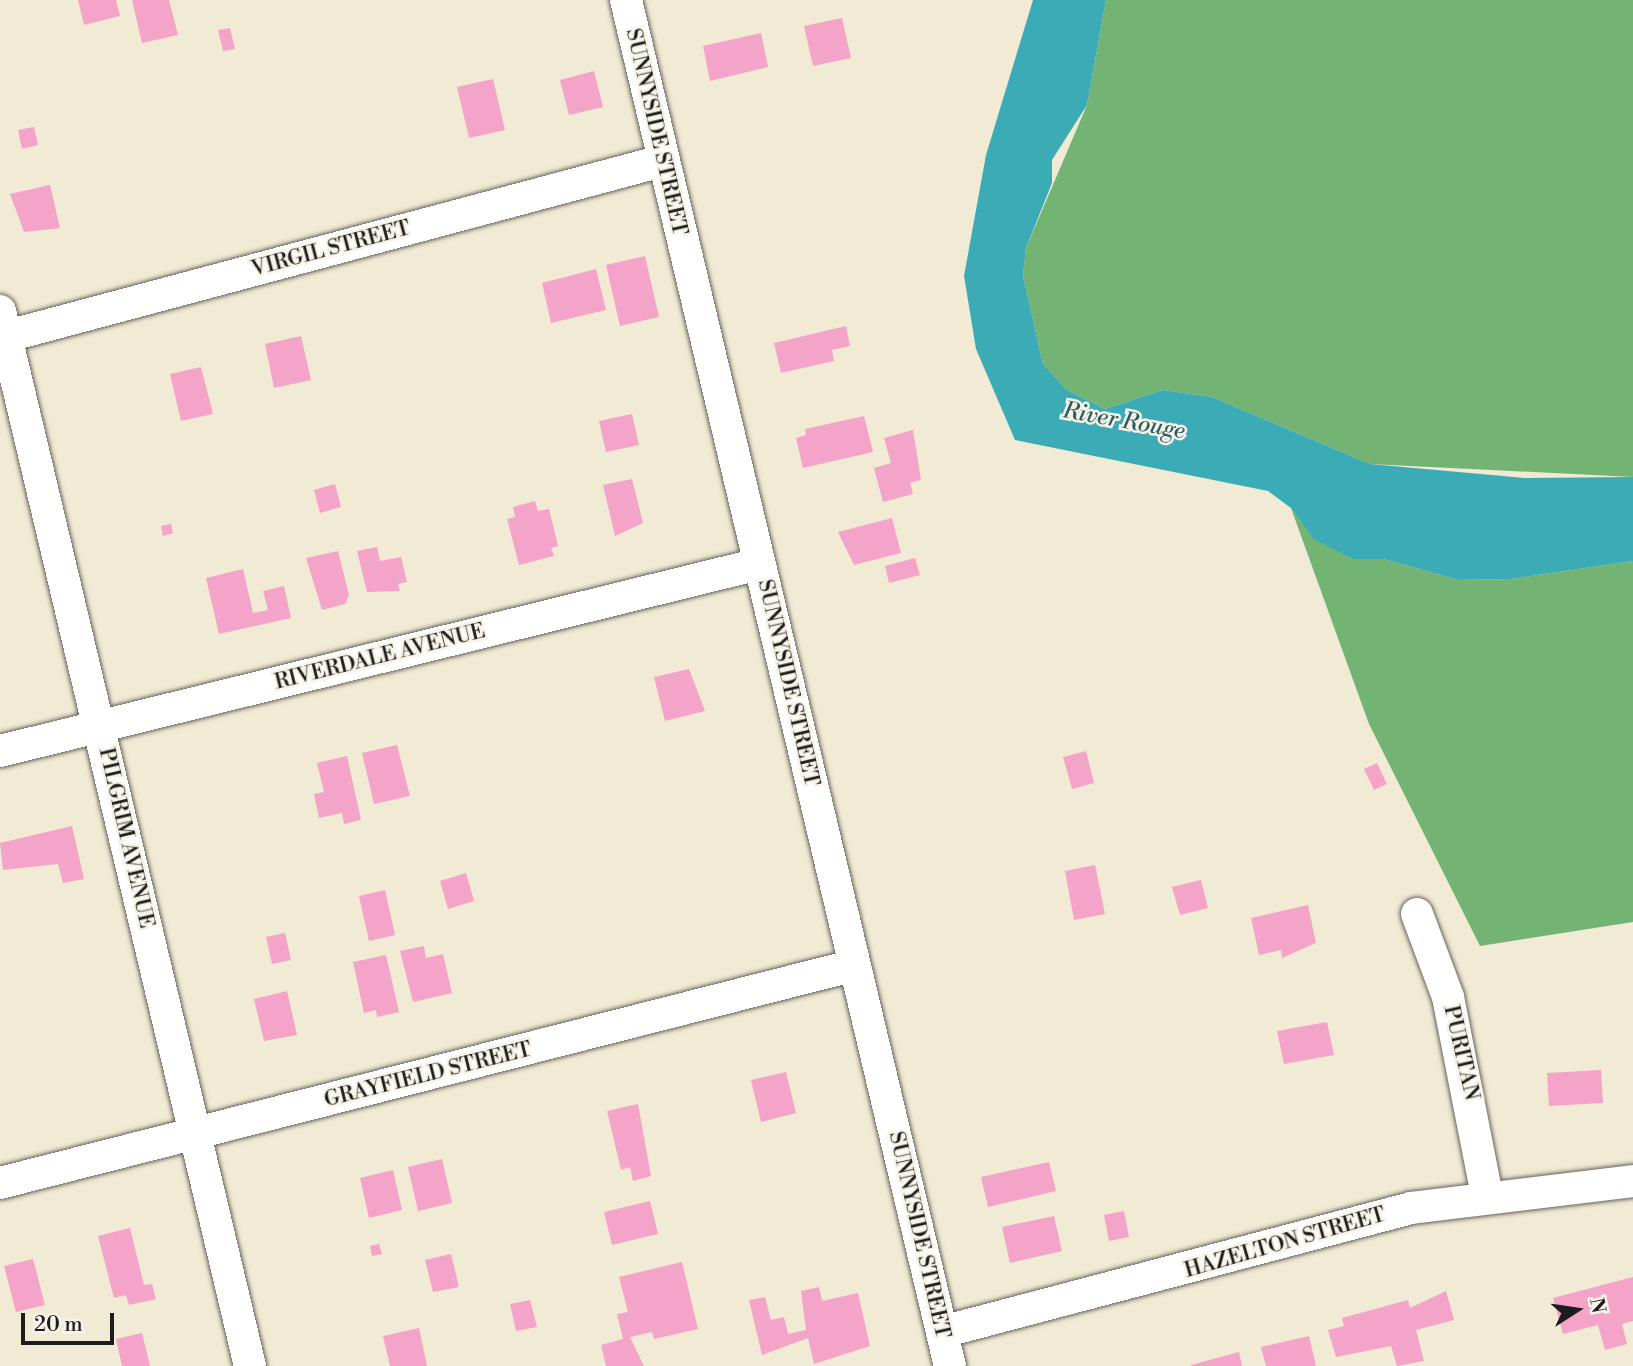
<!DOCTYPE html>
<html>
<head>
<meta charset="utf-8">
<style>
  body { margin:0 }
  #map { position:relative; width:1633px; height:1366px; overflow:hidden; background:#f1ead4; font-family:"Libre Bodoni",serif }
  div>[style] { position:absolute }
  .forest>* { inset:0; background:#73b374 }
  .water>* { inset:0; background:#3bacb5 }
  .building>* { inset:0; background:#f3a4c8 }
  .roads { filter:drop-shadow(0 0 2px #67645c) drop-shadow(0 0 2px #67645c) }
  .minor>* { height:32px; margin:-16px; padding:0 16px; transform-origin:16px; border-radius:16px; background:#fff }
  span { translate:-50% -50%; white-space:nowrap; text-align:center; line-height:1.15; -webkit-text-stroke:5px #f7f3e8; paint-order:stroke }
  .street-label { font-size:21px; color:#1c1c1c }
  .water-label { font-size:23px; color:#2a5d61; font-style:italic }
  .north { position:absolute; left:1542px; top:1275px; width:70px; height:70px; -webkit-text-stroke:5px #f7f3e8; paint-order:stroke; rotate:78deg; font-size:19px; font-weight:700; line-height:28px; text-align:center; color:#1c1c1c }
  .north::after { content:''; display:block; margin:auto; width:24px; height:32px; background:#1c1c1c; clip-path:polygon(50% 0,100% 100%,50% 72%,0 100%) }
  .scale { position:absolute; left:21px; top:1313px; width:93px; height:32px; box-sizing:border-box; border:4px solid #1c1c1c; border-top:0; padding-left:9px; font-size:21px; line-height:24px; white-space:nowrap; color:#1c1c1c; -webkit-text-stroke:5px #f7f3e8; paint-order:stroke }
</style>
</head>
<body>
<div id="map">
  <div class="forest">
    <i style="clip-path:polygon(1106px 0,1633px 0,1633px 477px,1370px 464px,1212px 397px,1163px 390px,1105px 409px,1067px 390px,1043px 364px,1023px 276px,1026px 248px,1087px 105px)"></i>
    <i style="clip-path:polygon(1291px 508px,1314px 538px,1352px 559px,1384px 559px,1458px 580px,1511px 579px,1633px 561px,1633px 922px,1480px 946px,1369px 724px)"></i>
  </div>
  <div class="water">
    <i style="clip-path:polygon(1033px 0,1106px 0,1087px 105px,1052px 160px,1052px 183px,1026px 248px,1023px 276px,1043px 364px,1067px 390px,1105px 409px,1163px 390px,1212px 397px,1370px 464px,1525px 478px,1633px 477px,1633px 561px,1511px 579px,1458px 580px,1384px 559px,1352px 559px,1314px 539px,1291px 508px,1268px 491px,1015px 440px,976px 349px,964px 276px,986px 155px)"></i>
  </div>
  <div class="building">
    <i style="clip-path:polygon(78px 0,116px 0,120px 16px,84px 25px)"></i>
    <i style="clip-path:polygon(132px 0,169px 0,178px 35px,142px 43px)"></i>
    <i style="clip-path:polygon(842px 18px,851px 58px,813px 66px,804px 26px)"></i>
    <i style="clip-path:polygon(230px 28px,235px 49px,223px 51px,218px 30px)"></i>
    <i style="clip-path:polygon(761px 33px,768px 67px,710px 81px,703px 46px)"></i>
    <i style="clip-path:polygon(594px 71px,603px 107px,569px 115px,560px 80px)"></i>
    <i style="clip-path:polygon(493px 79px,505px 130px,469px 138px,457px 87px)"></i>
    <i style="clip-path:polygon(34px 127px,38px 145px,22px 149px,18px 130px)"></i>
    <i style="clip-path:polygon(50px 185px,60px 228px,24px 232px,10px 194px)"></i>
    <i style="clip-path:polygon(645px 256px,659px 317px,620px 326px,606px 265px)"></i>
    <i style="clip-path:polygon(596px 269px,606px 310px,551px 323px,542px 283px)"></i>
    <i style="clip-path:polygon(846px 326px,850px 346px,832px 350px,834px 361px,781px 373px,774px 343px)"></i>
    <i style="clip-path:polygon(301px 336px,311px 380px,274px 388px,265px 344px)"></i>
    <i style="clip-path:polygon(201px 367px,213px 414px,181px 421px,170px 374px)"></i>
    <i style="clip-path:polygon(632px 414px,639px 445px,606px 452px,599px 421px)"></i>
    <i style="clip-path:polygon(864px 416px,873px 452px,803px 468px,796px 438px,806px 435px,805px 429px)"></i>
    <i style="clip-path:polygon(913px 430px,921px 480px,910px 483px,913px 494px,883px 502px,874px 468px,891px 463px,884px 438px)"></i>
    <i style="clip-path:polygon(632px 479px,643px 523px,615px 536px,603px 485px)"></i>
    <i style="clip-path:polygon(335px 484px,341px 507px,320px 513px,314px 490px)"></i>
    <i style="clip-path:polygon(535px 501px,538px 511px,549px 509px,558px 546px,551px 548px,554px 556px,519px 565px,507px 519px,515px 517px,513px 507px)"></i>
    <i style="clip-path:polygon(892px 518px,901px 553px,854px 565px,838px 532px)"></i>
    <i style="clip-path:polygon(171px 524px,173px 533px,163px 536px,161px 526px)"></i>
    <i style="clip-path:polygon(377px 547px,380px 561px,401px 557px,407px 582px,398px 584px,400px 591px,367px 592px,357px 551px)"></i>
    <i style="clip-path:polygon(338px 551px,349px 595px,345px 604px,322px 610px,306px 558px)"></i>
    <i style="clip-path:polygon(915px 558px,920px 575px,889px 583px,885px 566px)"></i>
    <i style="clip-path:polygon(243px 569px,253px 613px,268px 610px,263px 591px,284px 586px,291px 618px,219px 634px,206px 578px)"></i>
    <i style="clip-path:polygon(689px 669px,705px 711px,665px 721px,654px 677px)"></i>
    <i style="clip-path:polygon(397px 745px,410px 796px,374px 804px,362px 753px)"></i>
    <i style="clip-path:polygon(1086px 751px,1094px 783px,1072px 789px,1063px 757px)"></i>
    <i style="clip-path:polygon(347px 756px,361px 820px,344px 824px,342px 813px,319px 818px,314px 794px,324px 792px,317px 763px)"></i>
    <i style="clip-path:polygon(1377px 763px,1387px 784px,1374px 790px,1364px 769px)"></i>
    <i style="clip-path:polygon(72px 826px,84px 879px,63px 883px,58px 864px,3px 870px,0 843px)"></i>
    <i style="clip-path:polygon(1095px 865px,1105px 914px,1074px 920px,1065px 871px)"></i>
    <i style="clip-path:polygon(466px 873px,474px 901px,448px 909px,440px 881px)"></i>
    <i style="clip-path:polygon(1201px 880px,1208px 908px,1180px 915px,1172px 887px)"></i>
    <i style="clip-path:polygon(385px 890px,395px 935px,369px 941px,359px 896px)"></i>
    <i style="clip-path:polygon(1308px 905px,1316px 943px,1282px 958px,1281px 950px,1259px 955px,1251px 918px)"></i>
    <i style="clip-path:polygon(285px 933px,291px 960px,272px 964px,266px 937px)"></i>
    <i style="clip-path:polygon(424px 946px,426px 958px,443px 954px,452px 993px,413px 1002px,400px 951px)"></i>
    <i style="clip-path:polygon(386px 955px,399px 1012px,377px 1017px,376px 1010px,364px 1013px,353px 962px)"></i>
    <i style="clip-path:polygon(287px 991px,297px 1035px,264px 1041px,254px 999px)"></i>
    <i style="clip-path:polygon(1327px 1022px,1334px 1055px,1284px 1064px,1277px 1031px)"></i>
    <i style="clip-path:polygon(1601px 1070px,1603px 1103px,1549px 1106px,1547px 1073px)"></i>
    <i style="clip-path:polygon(786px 1072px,796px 1113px,761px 1122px,751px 1080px)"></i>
    <i style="clip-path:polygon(638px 1104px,651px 1176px,633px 1181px,630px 1167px,621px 1170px,607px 1111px)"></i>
    <i style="clip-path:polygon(442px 1159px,452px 1203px,418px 1211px,408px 1167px)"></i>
    <i style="clip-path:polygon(1049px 1162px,1056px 1191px,988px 1207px,981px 1177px)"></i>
    <i style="clip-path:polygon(393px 1170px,402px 1210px,369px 1218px,360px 1178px)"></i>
    <i style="clip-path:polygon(650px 1201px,658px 1234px,612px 1245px,604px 1212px)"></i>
    <i style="clip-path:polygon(1124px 1211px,1129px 1237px,1109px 1241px,1104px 1215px)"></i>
    <i style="clip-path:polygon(1054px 1216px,1062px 1251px,1010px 1263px,1002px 1227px)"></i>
    <i style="clip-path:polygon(130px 1228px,144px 1285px,152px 1284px,156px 1299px,129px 1305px,126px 1295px,114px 1298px,98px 1236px)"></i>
    <i style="clip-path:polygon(379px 1244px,382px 1254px,372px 1256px,370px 1246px)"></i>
    <i style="clip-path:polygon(451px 1254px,459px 1287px,433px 1292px,425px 1260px)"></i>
    <i style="clip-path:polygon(33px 1259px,45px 1305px,16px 1312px,4px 1266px)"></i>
    <i style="clip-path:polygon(682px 1262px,698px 1329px,654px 1339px,652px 1332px,630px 1337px,644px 1366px,606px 1366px,601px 1345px,623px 1339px,617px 1314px,628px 1312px,619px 1277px)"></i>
    <i style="clip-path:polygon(1633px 1277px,1633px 1321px,1622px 1324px,1627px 1344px,1605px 1350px,1598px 1325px,1563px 1334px,1553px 1298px)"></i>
    <i style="clip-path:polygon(819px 1287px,822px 1301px,858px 1293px,870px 1346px,814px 1364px,808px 1338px,762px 1355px,749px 1300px,765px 1297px,771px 1320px,784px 1317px,788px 1334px,806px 1330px,801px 1291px)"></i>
    <i style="clip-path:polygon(1446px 1291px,1454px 1320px,1416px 1330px,1424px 1361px,1397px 1366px,1391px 1346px,1336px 1357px,1328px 1330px,1344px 1326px,1342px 1318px,1408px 1300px,1410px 1308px)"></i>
    <i style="clip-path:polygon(530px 1300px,537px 1327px,516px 1331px,510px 1304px)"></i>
    <i style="clip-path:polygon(419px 1328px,427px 1366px,390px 1366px,383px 1336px)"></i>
    <i style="clip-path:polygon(142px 1333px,150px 1366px,122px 1366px,116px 1339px)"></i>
    <i style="clip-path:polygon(1309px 1336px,1316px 1366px,1266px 1366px,1261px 1347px)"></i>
    <i style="clip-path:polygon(1239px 1352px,1242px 1366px,1191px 1366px,1191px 1365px)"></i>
  </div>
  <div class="roads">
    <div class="minor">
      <i style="left:626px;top:0;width:1404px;rotate:76.66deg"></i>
      <i style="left:0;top:311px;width:1084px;rotate:76.67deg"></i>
      <i style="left:0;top:338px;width:685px;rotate:-14.97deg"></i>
      <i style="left:0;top:751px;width:782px;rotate:-13.84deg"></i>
      <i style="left:1417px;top:914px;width:89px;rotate:69.5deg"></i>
      <i style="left:1448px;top:997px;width:202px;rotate:78.9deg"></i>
      <i style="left:0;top:1183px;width:882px;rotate:-14.3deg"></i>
      <i style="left:942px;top:1332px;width:485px;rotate:-14.8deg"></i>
      <i style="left:1411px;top:1208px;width:224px;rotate:-6.9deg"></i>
    </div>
  </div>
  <div class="street-label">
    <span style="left:656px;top:132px;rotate:77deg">SUNNYSIDE STREET</span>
    <span style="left:331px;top:249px;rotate:-15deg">VIRGIL STREET</span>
    <span style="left:380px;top:657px;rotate:-14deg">RIVERDALE AVENUE</span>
    <span style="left:788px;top:683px;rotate:77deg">SUNNYSIDE STREET</span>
    <span style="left:126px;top:838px;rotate:77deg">PILGRIM AVENUE</span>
    <span style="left:1461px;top:1053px;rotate:77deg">PURITAN</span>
    <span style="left:428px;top:1075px;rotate:-14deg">GRAYFIELD STREET</span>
    <span style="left:919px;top:1235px;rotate:77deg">SUNNYSIDE STREET</span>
    <span style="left:1285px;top:1243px;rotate:-16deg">HAZELTON STREET</span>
  </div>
  <div class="water-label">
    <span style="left:1124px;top:421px;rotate:10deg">River Rouge</span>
  </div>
  <div class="north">N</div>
  <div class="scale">20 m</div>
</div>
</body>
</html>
